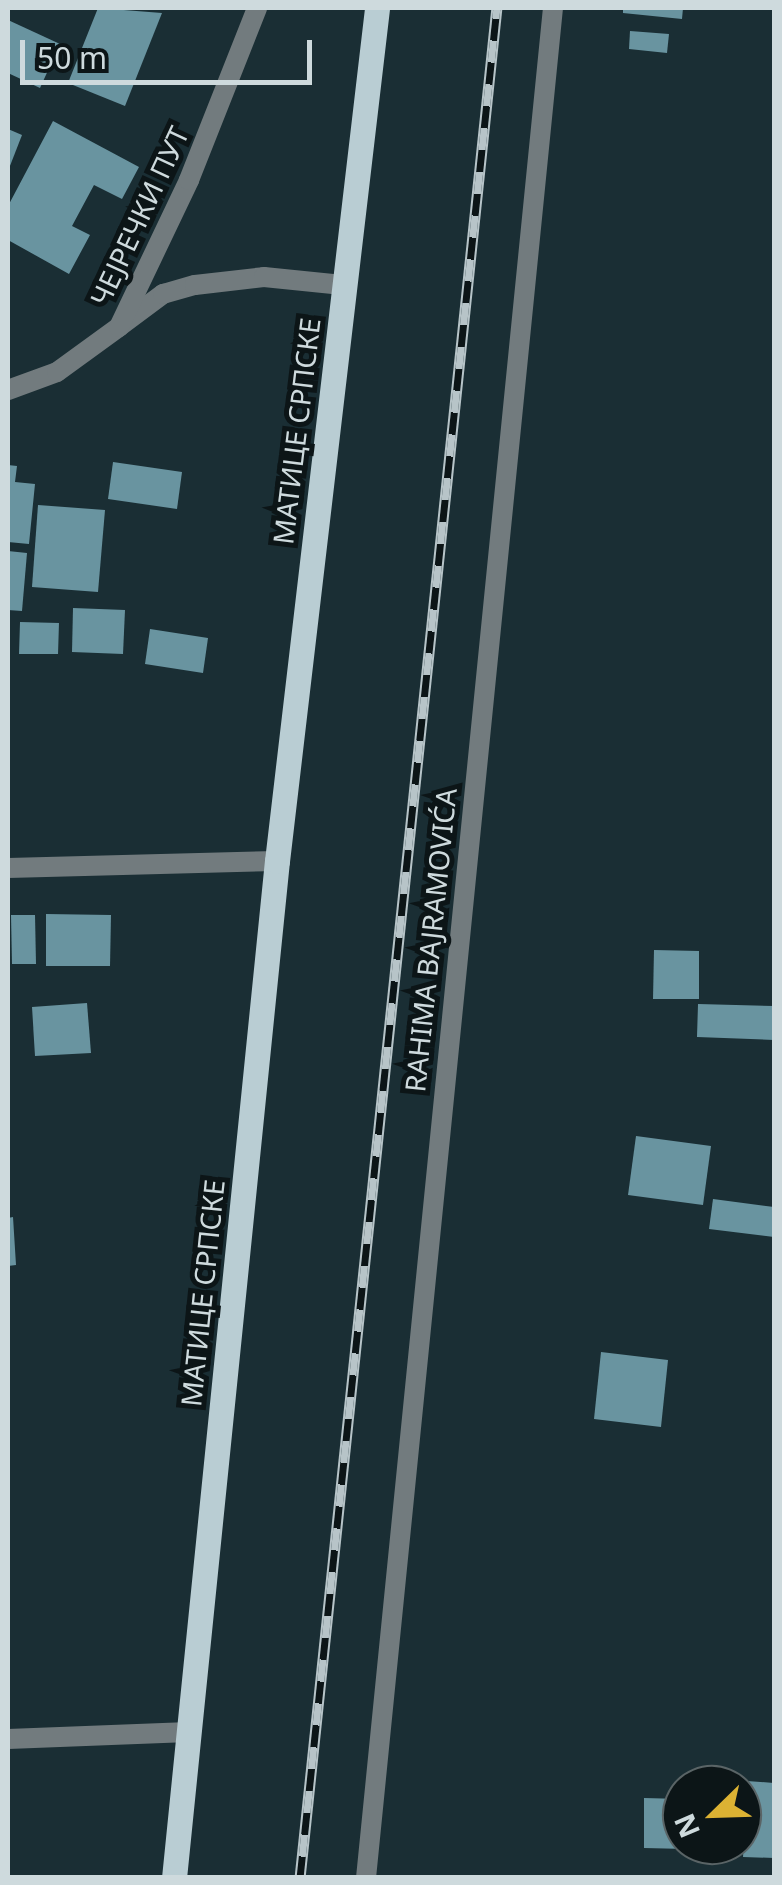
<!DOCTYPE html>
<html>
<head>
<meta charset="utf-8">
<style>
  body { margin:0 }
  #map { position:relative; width:782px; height:1885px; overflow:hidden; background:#1a2e34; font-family:"Noto Sans",sans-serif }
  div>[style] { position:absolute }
  .building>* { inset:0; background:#6994a0 }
  .minor>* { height:20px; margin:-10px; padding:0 10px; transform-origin:10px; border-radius:10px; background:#727b7e }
  .primary>* { height:25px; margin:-12.5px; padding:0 12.5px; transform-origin:12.5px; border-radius:12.5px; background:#b9cdd3 }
  .rail>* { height:11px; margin-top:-5.5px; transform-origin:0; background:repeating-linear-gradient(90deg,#0c1517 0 22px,#b7c4c8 0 44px); box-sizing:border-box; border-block:2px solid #b7c4c8 }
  span { translate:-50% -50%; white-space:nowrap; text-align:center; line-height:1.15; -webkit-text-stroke:10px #0c1517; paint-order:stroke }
  .street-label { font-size:28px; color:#cedadd }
  .frame { position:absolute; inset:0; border:10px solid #cedadd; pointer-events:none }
  .north { position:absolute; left:662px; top:1765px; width:100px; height:100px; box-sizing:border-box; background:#0c1517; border:2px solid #5a6466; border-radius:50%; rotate:247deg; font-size:28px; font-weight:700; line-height:40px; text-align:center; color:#cedadd }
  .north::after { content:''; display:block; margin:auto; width:35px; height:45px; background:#dcb233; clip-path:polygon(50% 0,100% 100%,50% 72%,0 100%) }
  .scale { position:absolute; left:20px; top:40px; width:292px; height:45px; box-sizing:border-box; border:5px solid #cedadd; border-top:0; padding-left:12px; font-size:30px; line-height:35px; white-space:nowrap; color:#cedadd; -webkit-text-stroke:8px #0c1517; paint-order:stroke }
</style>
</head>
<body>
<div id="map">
  <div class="building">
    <i style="clip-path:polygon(98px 8px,162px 13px,125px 106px,68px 83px)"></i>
    <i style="clip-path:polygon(623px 8px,683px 8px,682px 19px,623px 13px)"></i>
    <i style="clip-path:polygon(8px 20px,60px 44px,40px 88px,8px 73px)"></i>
    <i style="clip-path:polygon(630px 31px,669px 34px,667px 53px,629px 49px)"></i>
    <i style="clip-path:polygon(53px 121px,139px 167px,122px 199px,94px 185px,72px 226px,90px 235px,69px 274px,8px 240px,8px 206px)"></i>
    <i style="clip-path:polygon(8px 129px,22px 135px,8px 171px)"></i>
    <i style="clip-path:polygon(113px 462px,182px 472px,177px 509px,108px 499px)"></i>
    <i style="clip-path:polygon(8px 465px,17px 466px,15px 482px,35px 484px,29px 544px,8px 542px)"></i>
    <i style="clip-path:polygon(38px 505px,105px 510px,98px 592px,32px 587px)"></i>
    <i style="clip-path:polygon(8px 551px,27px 553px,22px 611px,8px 610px)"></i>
    <i style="clip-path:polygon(73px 608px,125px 610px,123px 654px,72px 652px)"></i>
    <i style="clip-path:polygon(20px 622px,59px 623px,58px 654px,19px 654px)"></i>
    <i style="clip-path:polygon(150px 629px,208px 638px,203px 673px,145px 664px)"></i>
    <i style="clip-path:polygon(46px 914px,111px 915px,110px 966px,46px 966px)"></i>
    <i style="clip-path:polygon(11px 915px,35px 915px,36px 964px,12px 964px)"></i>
    <i style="clip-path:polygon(654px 950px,699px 951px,699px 999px,653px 999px)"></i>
    <i style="clip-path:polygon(87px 1003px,91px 1053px,35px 1056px,32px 1007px)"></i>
    <i style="clip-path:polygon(698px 1004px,774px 1006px,774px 1040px,697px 1037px)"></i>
    <i style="clip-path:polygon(636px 1136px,711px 1146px,703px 1205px,628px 1195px)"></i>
    <i style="clip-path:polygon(713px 1199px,774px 1207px,774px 1237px,709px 1229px)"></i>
    <i style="clip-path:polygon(13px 1217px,16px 1265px,8px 1266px,8px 1218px)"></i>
    <i style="clip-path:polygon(601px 1352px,668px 1360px,661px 1427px,594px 1419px)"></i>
    <i style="clip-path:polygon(747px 1781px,774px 1783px,774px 1858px,743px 1857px)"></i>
    <i style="clip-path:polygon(644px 1798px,682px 1799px,682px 1845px,728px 1850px,644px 1848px)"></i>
  </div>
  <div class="minor">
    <i style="left:120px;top:326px;width:54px;rotate:-36.7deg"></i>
    <i style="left:163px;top:294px;width:33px;rotate:-16deg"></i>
    <i style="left:195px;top:285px;width:69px;rotate:-6.6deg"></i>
    <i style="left:264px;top:277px;width:79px;rotate:5.8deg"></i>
    <i style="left:8px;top:390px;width:52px;rotate:-20.2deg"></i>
    <i style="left:57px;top:372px;width:77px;rotate:-36deg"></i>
    <i style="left:119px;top:327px;width:163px;rotate:-64.5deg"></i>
    <i style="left:189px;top:180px;width:185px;rotate:-68.4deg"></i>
    <i style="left:8px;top:868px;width:269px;rotate:-1.5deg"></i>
    <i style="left:8px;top:1739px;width:181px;rotate:-2.2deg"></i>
    <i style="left:366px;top:1878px;width:1879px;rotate:-84.29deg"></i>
  </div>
  <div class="primary">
    <i style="left:174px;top:1878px;width:1022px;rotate:-84.22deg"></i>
    <i style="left:277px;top:861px;width:859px;rotate:-83.31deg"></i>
  </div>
  <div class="rail">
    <i style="left:300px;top:1878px;width:1880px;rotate:-83.99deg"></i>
  </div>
  <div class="street-label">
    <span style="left:139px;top:216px;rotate:-65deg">ЧЕЈРЕЧКИ ПУТ</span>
    <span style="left:296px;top:431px;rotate:-83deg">МАТИЦЕ СРПСКЕ</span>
    <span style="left:430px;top:940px;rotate:-84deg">RAHIMA BAJRAMOVIĆA</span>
    <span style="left:202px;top:1293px;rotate:-84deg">МАТИЦЕ СРПСКЕ</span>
  </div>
  <div class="frame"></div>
  <div class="north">N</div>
  <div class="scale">50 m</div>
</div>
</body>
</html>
